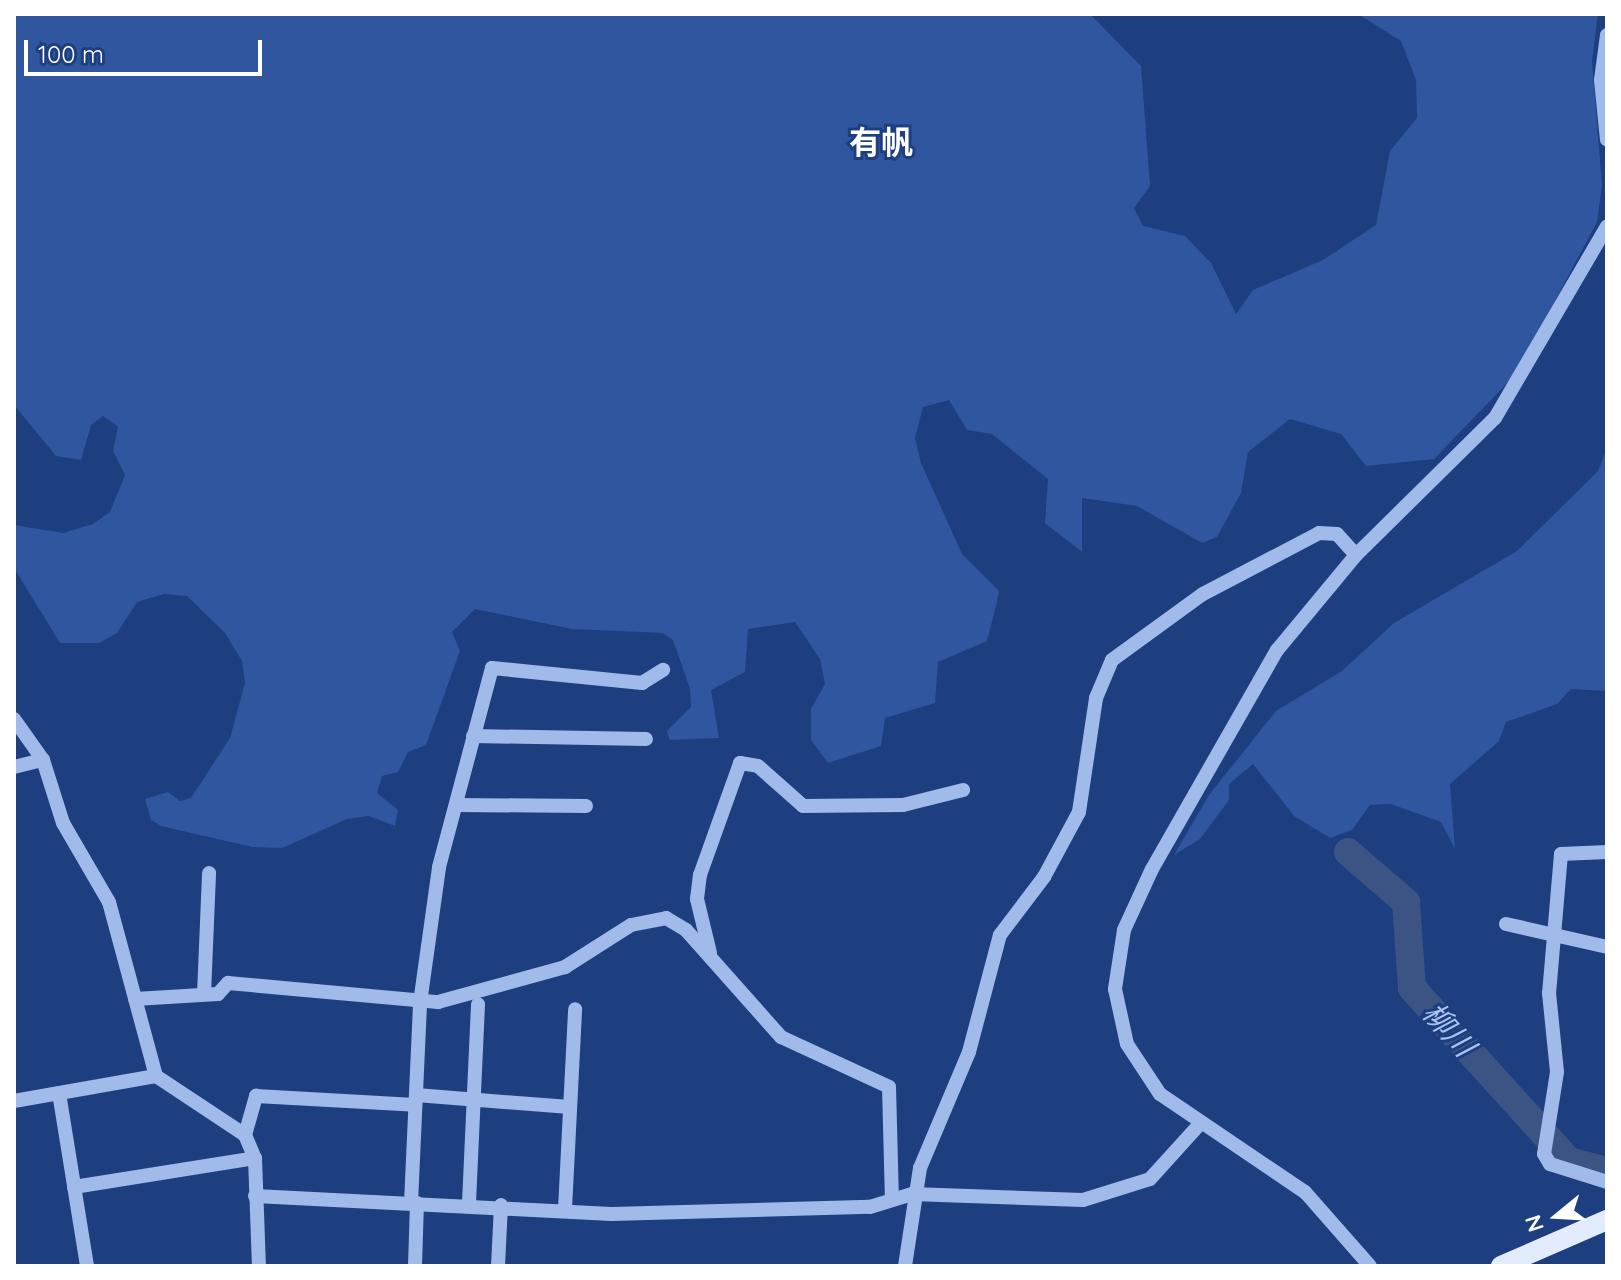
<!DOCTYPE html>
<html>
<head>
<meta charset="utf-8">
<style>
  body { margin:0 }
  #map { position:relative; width:1621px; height:1280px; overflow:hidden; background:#1d3e7f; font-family:Quicksand,"Noto Sans JP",sans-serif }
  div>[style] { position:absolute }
  .green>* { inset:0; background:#2f569e }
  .river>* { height:28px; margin:-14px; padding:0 14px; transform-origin:14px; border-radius:14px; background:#3b5484 }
  .minor>* { height:14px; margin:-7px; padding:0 7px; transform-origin:7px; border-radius:7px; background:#a0bae9 }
  .major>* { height:20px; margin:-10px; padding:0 10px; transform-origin:10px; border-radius:10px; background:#e3ebfe }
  span { translate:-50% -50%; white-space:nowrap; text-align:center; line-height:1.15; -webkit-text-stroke:6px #1d3e7f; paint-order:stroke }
  .water-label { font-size:30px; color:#abc4f1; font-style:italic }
  .quarter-label { font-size:32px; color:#fff; font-weight:700 }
  .frame { position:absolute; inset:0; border:16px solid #fff; pointer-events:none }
  .north { position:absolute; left:1517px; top:1176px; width:80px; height:80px; -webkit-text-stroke:6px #1d3e7f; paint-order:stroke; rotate:252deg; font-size:22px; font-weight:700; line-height:32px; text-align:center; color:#fff }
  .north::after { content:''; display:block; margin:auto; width:28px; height:36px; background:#fff; clip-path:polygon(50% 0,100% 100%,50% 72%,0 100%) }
  .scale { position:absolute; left:24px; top:40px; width:238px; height:36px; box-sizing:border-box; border:4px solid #fff; border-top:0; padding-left:10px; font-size:24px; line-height:28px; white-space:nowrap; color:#fff; -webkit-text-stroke:6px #1d3e7f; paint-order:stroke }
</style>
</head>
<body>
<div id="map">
  <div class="green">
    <i style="clip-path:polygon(14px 14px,1090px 14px,1141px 66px,1150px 186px,1134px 208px,1143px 226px,1185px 236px,1211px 263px,1236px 314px,1253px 290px,1323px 260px,1376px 225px,1390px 151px,1417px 118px,1416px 80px,1401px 41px,1358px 14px,1598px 14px,1592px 61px,1602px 185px,1597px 222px,1516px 374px,1434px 459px,1366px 466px,1341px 434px,1290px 419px,1248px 452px,1241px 493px,1217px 537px,1202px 543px,1137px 506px,1082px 498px,1082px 552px,1045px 523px,1048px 479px,992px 434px,967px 430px,949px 400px,923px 407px,915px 438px,921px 463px,962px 554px,999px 591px,997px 602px,987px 641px,938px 662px,935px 703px,885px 718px,881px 746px,828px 763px,811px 740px,811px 709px,825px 684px,820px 659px,795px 622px,748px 629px,745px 672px,711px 690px,719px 738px,670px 740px,667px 731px,691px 707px,690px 689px,673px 640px,663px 633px,572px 629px,475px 609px,452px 632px,460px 651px,426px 745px,408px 752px,398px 772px,382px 776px,377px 793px,398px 810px,395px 826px,369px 816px,347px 819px,282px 848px,252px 847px,161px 826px,151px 820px,145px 799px,168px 792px,180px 801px,191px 798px,230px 738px,245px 683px,242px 661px,225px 633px,187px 596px,164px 594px,137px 602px,117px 633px,99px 643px,60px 643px,14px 568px,14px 525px,63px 533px,93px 524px,110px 512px,125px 475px,113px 451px,118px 427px,103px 416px,91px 425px,81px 460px,56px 456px,14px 405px)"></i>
    <i style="clip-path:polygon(1607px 448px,1607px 691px,1571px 689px,1557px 704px,1506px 722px,1499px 741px,1450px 784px,1455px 849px,1441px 822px,1391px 804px,1370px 805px,1352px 830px,1330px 838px,1294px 816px,1253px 764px,1229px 784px,1229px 800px,1200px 839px,1174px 855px,1209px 795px,1276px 711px,1342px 671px,1394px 623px,1517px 551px,1598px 471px)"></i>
  </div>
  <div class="river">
    <i style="left:1348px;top:852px;width:77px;rotate:40.8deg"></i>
    <i style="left:1406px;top:902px;width:86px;rotate:86deg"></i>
    <i style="left:1412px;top:988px;width:234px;rotate:47.8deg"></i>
    <i style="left:1569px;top:1161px;width:39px;rotate:15deg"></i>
  </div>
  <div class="minor">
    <i style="left:1607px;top:35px;width:45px;rotate:97.6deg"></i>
    <i style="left:1601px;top:80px;width:60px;rotate:84.3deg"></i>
    <i style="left:1356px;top:555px;width:124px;rotate:129.7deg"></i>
    <i style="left:1277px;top:650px;width:252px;rotate:119.7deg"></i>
    <i style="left:1152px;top:869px;width:67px;rotate:114.7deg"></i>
    <i style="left:1124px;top:930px;width:60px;rotate:98.7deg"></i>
    <i style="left:1115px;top:989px;width:56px;rotate:77.7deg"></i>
    <i style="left:1127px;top:1044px;width:60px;rotate:56.6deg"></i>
    <i style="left:1160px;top:1094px;width:175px;rotate:34.1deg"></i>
    <i style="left:1305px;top:1192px;width:98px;rotate:48.7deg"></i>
    <i style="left:14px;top:719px;width:50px;rotate:54.7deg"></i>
    <i style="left:43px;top:760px;width:66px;rotate:72.4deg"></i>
    <i style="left:63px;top:823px;width:91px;rotate:59.8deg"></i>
    <i style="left:109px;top:902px;width:180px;rotate:74.9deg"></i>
    <i style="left:156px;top:1076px;width:107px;rotate:33.5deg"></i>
    <i style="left:245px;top:1135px;width:25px;rotate:67deg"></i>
    <i style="left:255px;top:1158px;width:108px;rotate:87.9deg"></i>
    <i style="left:473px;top:736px;width:173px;rotate:1deg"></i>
    <i style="left:14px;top:767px;width:30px;rotate:-14deg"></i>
    <i style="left:456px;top:805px;width:130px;rotate:0.4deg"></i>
    <i style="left:1607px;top:852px;width:46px;rotate:177.5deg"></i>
    <i style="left:1561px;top:854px;width:140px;rotate:94.9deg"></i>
    <i style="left:1549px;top:993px;width:79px;rotate:84.2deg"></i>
    <i style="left:1557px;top:1072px;width:83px;rotate:99deg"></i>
    <i style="left:1544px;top:1154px;width:12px;rotate:59deg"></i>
    <i style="left:1550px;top:1164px;width:60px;rotate:17.5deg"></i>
    <i style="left:1506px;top:924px;width:104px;rotate:12.8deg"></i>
    <i style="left:710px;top:953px;width:56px;rotate:-103.5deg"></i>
    <i style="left:697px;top:899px;width:24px;rotate:-83deg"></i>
    <i style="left:700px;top:875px;width:119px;rotate:-70.3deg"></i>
    <i style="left:740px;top:763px;width:18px;rotate:9deg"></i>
    <i style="left:758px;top:766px;width:60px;rotate:41.6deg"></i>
    <i style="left:803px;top:806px;width:100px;rotate:-0.6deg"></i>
    <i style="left:903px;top:805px;width:62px;rotate:-14deg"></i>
    <i style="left:204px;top:994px;width:121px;rotate:-87.6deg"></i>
    <i style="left:135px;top:999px;width:83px;rotate:-3.4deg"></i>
    <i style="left:218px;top:994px;width:15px;rotate:-48deg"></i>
    <i style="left:228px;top:983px;width:211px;rotate:5.2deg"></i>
    <i style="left:438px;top:1002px;width:132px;rotate:-15.4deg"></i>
    <i style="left:565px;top:967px;width:78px;rotate:-32.5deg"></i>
    <i style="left:631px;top:925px;width:36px;rotate:-11deg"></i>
    <i style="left:666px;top:918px;width:23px;rotate:31deg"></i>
    <i style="left:686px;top:930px;width:143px;rotate:48.4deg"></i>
    <i style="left:781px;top:1037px;width:119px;rotate:24.8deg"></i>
    <i style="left:889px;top:1087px;width:112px;rotate:88.5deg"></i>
    <i style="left:59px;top:1093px;width:175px;rotate:80.8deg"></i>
    <i style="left:416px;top:1095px;width:154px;rotate:4.5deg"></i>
    <i style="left:14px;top:1101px;width:144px;rotate:-10deg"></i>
    <i style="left:245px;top:1135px;width:41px;rotate:-74.2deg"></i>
    <i style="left:256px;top:1096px;width:159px;rotate:3.2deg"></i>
    <i style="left:74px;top:1187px;width:183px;rotate:-9.1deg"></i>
    <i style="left:255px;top:1196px;width:357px;rotate:2.9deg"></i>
    <i style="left:612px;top:1214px;width:258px;rotate:-1.6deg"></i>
    <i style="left:870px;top:1207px;width:44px;rotate:-17.2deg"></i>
    <i style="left:912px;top:1194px;width:171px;rotate:2deg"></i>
    <i style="left:1083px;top:1200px;width:70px;rotate:-17.4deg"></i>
    <i style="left:1150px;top:1179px;width:72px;rotate:-47.8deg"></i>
    <i style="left:411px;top:1203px;width:200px;rotate:-87.4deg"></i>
    <i style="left:420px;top:1003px;width:137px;rotate:-82deg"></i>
    <i style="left:439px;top:867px;width:206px;rotate:-75.1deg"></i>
    <i style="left:492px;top:668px;width:151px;rotate:5.7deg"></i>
    <i style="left:642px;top:683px;width:25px;rotate:-32deg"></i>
    <i style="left:469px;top:1203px;width:199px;rotate:-87.4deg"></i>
    <i style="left:565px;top:1209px;width:200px;rotate:-87.1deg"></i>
    <i style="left:415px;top:1266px;width:63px;rotate:-88.2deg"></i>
    <i style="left:498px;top:1266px;width:61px;rotate:-87.2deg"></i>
    <i style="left:905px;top:1266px;width:99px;rotate:-81.3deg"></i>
    <i style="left:920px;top:1168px;width:126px;rotate:-67.1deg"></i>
    <i style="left:969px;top:1052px;width:121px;rotate:-75.2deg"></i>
    <i style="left:1000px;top:935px;width:73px;rotate:-52.8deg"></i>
    <i style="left:1044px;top:877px;width:74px;rotate:-61.7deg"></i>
    <i style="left:1079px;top:812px;width:115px;rotate:-81.5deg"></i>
    <i style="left:1096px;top:698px;width:41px;rotate:-67.2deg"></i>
    <i style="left:1112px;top:660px;width:112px;rotate:-36deg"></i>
    <i style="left:1203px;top:594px;width:131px;rotate:-27.7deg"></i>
    <i style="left:1319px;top:533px;width:18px;rotate:3deg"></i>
    <i style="left:1337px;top:534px;width:28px;rotate:48deg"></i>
    <i style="left:1356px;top:555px;width:195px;rotate:-44.6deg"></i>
    <i style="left:1495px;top:418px;width:222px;rotate:-59.7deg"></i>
  </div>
  <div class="major">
    <i style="left:1501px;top:1266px;width:116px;rotate:-23.5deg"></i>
  </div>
  <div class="water-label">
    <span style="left:1449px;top:1029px;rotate:48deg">柳川</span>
  </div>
  <div class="quarter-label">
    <span style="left:881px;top:142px">有帆</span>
  </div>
  <div class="frame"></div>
  <div class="north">N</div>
  <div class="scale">100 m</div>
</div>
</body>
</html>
